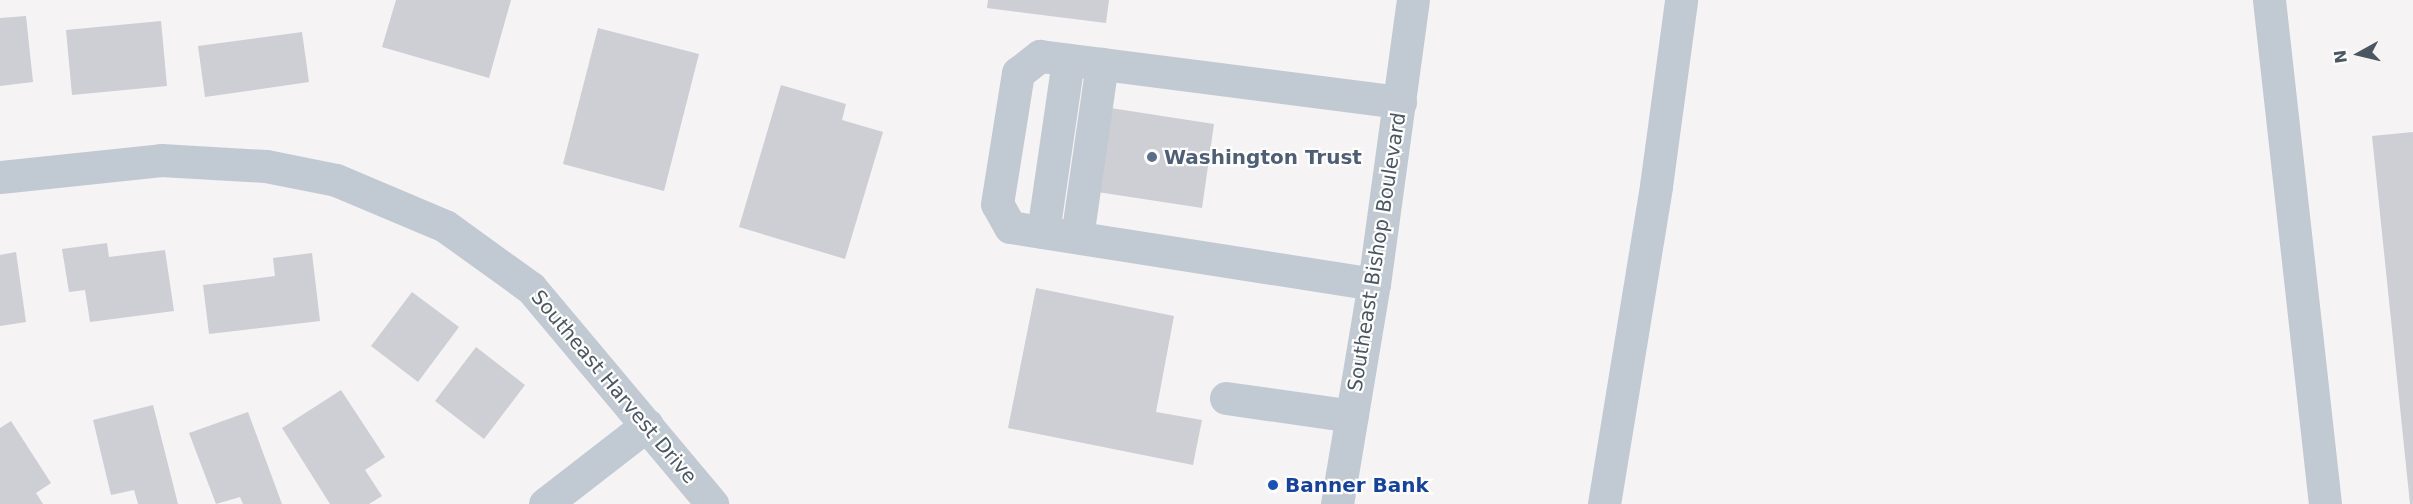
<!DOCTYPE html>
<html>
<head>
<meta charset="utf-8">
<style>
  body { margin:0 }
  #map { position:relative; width:2413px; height:504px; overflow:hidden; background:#f5f3f3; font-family:"DejaVu Sans",sans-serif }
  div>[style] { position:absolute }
  .building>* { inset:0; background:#cdcfd5 }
  .minor>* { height:33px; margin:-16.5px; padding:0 16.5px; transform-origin:16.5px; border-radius:16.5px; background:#c1cad2 }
  .dots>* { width:16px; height:16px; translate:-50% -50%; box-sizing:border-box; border:3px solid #fff; border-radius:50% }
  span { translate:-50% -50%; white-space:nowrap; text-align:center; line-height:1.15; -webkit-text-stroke:4.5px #fff; paint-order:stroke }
  .service-label { font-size:20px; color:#4e5e75; font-weight:700 }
  .left { translate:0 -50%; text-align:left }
  .street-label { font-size:20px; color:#4a5661 }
  .transit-label { font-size:20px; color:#164399; font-weight:700 }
  .north { position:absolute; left:2329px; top:24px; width:60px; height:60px; -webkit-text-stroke:4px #fff; paint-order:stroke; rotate:262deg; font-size:16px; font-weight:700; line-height:24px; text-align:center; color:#4a5661 }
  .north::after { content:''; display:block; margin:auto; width:21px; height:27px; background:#4a5661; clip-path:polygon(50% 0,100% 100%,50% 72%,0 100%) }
</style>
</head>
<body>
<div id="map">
  <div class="building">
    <i style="clip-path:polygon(396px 0,511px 0,489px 78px,382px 47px)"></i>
    <i style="clip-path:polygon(988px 0,1109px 0,1106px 23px,987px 8px)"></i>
    <i style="clip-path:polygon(26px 16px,33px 82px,0 86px,0 18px)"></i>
    <i style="clip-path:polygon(161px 21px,167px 86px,72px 95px,66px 30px)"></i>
    <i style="clip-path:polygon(598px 28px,699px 54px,664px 191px,563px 164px)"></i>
    <i style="clip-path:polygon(302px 32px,309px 82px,205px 97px,198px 46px)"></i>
    <i style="clip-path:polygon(781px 85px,846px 104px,842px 120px,883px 132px,845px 259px,739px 227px)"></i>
    <i style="clip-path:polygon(1104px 107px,1214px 124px,1202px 208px,1091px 191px)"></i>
    <i style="clip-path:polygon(2413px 132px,2413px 504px,2410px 504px,2372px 136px)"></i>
    <i style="clip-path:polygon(107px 243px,109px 257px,165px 250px,174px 311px,90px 322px,85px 290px,69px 292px,62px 249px)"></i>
    <i style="clip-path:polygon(16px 252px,26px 322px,0 326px,0 255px)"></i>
    <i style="clip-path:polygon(312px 253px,320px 321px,209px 334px,203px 285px,275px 276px,273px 258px)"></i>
    <i style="clip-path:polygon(1036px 288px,1174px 316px,1156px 412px,1202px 420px,1193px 465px,1008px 428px)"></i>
    <i style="clip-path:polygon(412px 292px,459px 327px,418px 382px,371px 346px)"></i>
    <i style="clip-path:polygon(476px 347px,525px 385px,484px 439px,435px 401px)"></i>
    <i style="clip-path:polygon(341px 390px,385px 457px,365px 470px,382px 496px,369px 504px,330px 504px,282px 428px)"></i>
    <i style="clip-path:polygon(153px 405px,178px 504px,138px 504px,134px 490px,111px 495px,93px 420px)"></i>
    <i style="clip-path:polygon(248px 412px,282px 504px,243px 504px,240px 497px,216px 504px,189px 433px)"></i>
    <i style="clip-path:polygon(11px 421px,51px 483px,36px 493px,43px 504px,0 504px,0 428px)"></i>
  </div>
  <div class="minor">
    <i style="left:2269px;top:0;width:507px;rotate:83.66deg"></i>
    <i style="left:0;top:177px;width:162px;rotate:-6deg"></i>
    <i style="left:161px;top:160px;width:105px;rotate:3.3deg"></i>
    <i style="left:266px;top:166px;width:71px;rotate:11.3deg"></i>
    <i style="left:336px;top:180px;width:118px;rotate:22.9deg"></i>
    <i style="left:445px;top:226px;width:106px;rotate:35.8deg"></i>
    <i style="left:531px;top:288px;width:282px;rotate:50deg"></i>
    <i style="left:1043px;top:232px;width:174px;rotate:-81.7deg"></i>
    <i style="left:1077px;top:237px;width:175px;rotate:-81.8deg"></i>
    <i style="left:1374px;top:284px;width:368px;rotate:-171.1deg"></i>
    <i style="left:1010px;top:227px;width:26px;rotate:-119deg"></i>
    <i style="left:997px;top:204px;width:133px;rotate:-80.9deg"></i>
    <i style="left:1018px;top:73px;width:28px;rotate:-38deg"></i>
    <i style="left:1040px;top:56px;width:363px;rotate:7.3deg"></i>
    <i style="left:1226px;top:398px;width:127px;rotate:8.1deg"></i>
    <i style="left:545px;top:504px;width:129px;rotate:-37.8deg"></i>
    <i style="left:1337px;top:504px;width:223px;rotate:-80.5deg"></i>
    <i style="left:1374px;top:284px;width:287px;rotate:-82.2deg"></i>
    <i style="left:1604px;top:504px;width:322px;rotate:-80.7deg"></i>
    <i style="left:1656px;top:186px;width:188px;rotate:-82.3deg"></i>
  </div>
  <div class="dots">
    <i style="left:1152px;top:157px;background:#5c6f8a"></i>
    <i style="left:1273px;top:485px;background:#1a4fb4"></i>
  </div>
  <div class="service-label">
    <span class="left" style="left:1164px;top:157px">Washington Trust</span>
  </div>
  <div class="street-label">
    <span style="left:1377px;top:252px;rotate:-81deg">Southeast Bishop Boulevard</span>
    <span style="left:614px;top:387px;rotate:50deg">Southeast Harvest Drive</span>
  </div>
  <div class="transit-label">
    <span class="left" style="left:1285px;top:485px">Banner Bank</span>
  </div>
  <div class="north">N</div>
</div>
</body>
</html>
